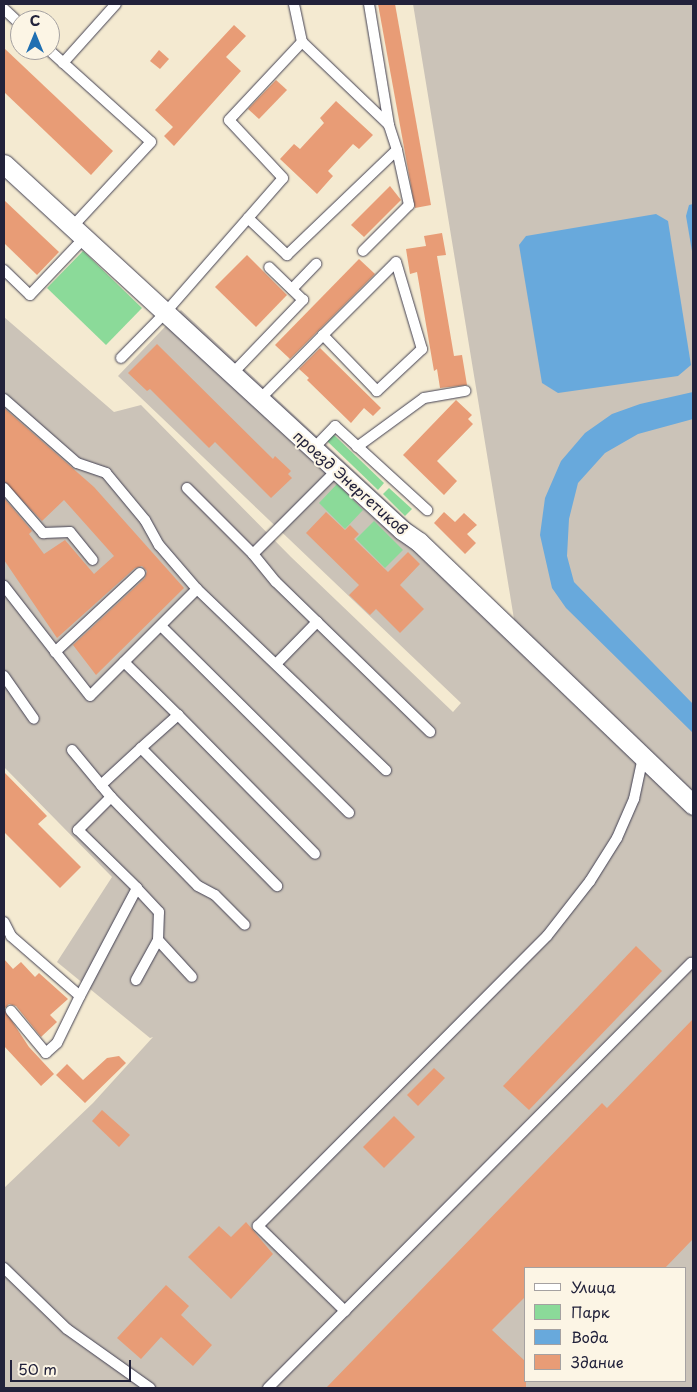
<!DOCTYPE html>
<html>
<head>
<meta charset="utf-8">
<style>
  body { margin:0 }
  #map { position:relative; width:697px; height:1392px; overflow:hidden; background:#f4ead1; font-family:"Playpen Sans",sans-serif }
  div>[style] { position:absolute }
  .industrial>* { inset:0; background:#cbc3b8 }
  .green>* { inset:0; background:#8bda99 }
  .water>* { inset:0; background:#68a9dc }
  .building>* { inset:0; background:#e89c76 }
  .roads { filter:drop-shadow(0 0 1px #424052) drop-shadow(0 0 1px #424052) }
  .service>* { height:10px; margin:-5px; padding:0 5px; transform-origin:5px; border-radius:5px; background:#fff }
  .minor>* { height:19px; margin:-9.5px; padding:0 9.5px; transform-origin:9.5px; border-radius:9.5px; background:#fff }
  span { translate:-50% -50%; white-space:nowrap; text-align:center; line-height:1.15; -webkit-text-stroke:4px #fcf5e5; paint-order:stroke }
  .street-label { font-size:15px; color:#22223b }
  .frame { position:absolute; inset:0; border:5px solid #22223b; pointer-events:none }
  .legend { position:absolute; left:524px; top:1267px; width:162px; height:115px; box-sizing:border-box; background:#fcf5e5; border:1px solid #a5a1a1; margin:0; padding:6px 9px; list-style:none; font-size:15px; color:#22223b }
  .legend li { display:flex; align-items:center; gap:10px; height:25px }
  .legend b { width:25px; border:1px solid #a5a1a1 }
  .north { position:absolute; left:10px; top:10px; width:50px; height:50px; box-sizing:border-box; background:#fcf5e5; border:1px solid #a5a1a1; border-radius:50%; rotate:0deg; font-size:14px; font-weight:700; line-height:20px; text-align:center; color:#22223b }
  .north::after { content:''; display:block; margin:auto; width:18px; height:22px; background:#1f6fb2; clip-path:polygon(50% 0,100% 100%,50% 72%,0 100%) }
  .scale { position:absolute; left:10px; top:1360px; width:121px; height:22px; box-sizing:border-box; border:2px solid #22223b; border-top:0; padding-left:6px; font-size:15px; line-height:18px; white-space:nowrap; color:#22223b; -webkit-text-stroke:4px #fcf5e5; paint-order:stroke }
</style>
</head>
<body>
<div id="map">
  <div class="industrial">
    <i style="clip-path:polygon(evenodd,413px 4px,693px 4px,693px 1388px,4px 1388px,4px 1188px,93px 1103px,153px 1037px,150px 1038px,57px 962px,112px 877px,4px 767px,4px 317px,114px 412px,141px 405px,291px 557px,453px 712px,461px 703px,118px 376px,181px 310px,514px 619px,413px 4px,526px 1268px,686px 1268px,686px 1381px,526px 1381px,526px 1268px)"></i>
  </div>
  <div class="green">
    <i style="clip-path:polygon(83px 251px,142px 308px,106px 345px,47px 288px)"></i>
    <i style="clip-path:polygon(333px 434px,384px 483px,378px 490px,327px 441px)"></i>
    <i style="clip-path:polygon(337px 484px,363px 510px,345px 529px,319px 503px)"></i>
    <i style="clip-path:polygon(389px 488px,412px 509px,405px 516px,383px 494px)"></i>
    <i style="clip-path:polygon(374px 521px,403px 550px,385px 568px,356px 539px)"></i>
  </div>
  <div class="water">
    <i style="clip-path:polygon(693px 204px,693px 257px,686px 216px,689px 205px)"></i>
    <i style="clip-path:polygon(656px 214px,668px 221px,691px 365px,678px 376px,558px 393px,542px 383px,519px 245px,526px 236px)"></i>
    <i style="clip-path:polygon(693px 392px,693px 419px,638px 434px,605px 453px,578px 483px,569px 519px,567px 556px,574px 582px,693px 704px,693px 733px,566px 608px,552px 588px,540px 535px,545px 498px,561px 461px,585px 433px,612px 414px,640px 404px)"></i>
  </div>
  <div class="building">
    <i style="clip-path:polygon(378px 4px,395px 4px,431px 205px,415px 208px)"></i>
    <i style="clip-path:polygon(234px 25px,246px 36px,226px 57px,241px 71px,174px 146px,164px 136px,173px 127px,155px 110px)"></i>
    <i style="clip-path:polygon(4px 48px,113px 151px,91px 175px,4px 92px)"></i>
    <i style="clip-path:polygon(159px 50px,169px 59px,160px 69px,150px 61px)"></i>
    <i style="clip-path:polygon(276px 80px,287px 90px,259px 119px,248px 109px)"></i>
    <i style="clip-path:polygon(336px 101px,373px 135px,359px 149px,353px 144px,328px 171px,333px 176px,317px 194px,280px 159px,294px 144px,300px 149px,324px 123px,320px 118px)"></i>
    <i style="clip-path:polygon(390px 186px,401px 200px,364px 237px,351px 225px)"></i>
    <i style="clip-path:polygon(4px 200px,59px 252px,37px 275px,4px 243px)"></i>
    <i style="clip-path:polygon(442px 233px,446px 255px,437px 256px,454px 356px,462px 355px,467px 385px,440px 388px,437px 369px,434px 371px,417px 272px,410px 274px,406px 249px,426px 246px,424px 236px)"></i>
    <i style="clip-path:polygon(247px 255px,287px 295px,256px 327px,215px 287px)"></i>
    <i style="clip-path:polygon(359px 259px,375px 274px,290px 359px,275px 345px)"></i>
    <i style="clip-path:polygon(157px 344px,273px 459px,275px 456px,291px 471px,288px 474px,292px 478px,271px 498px,215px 442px,209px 448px,150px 389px,147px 391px,128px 373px)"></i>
    <i style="clip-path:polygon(320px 348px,381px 408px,373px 416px,364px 408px,351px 423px,307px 380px,309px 378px,299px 369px)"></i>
    <i style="clip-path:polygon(456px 400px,472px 415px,468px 419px,473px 424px,437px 461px,457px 481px,444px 495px,403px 455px)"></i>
    <i style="clip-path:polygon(4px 408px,94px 487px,184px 588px,96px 675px,73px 645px,145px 578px,147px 571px,142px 566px,135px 568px,57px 638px,4px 560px,4px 498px,32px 531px,29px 534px,44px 554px,65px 540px,94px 574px,114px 556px,64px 500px,42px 521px,4px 481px)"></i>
    <i style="clip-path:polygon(326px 512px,345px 530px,350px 525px,359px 534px,354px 539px,388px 572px,408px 552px,420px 564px,400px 585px,424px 609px,400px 633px,376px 609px,370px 615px,349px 595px,359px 585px,306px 533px)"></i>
    <i style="clip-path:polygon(444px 512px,455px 522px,464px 513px,477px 525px,467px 534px,476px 543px,465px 554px,434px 523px)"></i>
    <i style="clip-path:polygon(4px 772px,47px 816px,38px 824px,81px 867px,60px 888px,4px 832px)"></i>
    <i style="clip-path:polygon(636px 946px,662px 971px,529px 1110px,503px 1086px)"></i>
    <i style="clip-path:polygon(4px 959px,13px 969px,21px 962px,35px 977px,39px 973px,68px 999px,50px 1015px,57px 1022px,41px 1037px,16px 1006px,9px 1004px,4px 1009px,29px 1047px,54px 1074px,41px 1086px,4px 1046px)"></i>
    <i style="clip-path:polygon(693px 1019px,693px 1239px,665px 1268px,526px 1268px,526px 1296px,492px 1330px,526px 1362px,526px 1388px,326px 1388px,602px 1103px,607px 1108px)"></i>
    <i style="clip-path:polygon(119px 1056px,126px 1063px,85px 1103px,56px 1075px,67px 1064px,83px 1080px,107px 1058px)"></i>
    <i style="clip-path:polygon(434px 1068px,445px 1078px,418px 1106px,407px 1095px)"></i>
    <i style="clip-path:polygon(102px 1110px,130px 1135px,119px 1147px,92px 1121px)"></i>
    <i style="clip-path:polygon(394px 1116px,415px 1137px,384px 1168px,363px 1147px)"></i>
    <i style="clip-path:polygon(246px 1222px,273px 1254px,231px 1299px,188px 1257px,219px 1226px,231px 1237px)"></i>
    <i style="clip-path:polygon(166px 1285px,189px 1306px,181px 1315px,212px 1345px,193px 1366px,161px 1337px,141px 1359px,117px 1338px)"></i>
  </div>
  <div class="roads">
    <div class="service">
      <i style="left:369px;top:4px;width:123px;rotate:80.6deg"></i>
      <i style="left:4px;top:9px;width:22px;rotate:43deg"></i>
      <i style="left:49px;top:50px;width:137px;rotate:42deg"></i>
      <i style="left:151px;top:142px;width:116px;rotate:132.9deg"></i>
      <i style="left:63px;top:63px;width:79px;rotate:-48.1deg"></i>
      <i style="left:248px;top:218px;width:54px;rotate:43.5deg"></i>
      <i style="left:287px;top:255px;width:152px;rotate:-43.7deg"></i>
      <i style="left:397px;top:150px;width:26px;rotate:-108deg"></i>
      <i style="left:389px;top:125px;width:120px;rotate:-136.3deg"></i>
      <i style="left:363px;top:251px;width:65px;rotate:-45deg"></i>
      <i style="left:409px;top:205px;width:56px;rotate:-102.3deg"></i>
      <i style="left:4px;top:270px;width:36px;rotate:44deg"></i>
      <i style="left:30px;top:295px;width:79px;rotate:-46.5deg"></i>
      <i style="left:292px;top:289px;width:35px;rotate:-46deg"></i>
      <i style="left:121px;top:358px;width:63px;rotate:-45.6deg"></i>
      <i style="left:165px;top:313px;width:179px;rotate:-48.8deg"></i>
      <i style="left:283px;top:178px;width:79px;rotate:-133deg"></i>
      <i style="left:229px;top:120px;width:107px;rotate:-46.9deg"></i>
      <i style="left:302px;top:42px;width:39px;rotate:-102deg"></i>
      <i style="left:232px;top:374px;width:103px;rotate:-46.2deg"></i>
      <i style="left:303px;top:300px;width:47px;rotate:-135.9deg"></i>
      <i style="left:4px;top:399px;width:97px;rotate:41.2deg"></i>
      <i style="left:77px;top:463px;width:31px;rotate:19deg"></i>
      <i style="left:106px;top:473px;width:61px;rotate:50.3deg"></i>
      <i style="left:145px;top:520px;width:29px;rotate:61deg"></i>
      <i style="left:159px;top:545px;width:58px;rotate:49.2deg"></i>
      <i style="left:197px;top:589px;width:151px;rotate:135deg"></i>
      <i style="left:90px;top:696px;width:140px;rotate:-128deg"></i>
      <i style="left:259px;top:400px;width:91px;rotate:-45.4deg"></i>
      <i style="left:323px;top:335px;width:103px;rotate:-45deg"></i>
      <i style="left:396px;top:262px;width:91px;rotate:73.4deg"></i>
      <i style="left:422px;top:349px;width:62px;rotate:137deg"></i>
      <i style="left:377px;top:391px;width:78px;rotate:-134deg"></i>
      <i style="left:357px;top:447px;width:83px;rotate:-36.2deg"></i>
      <i style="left:424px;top:398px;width:42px;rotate:-9.7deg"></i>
      <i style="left:313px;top:449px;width:32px;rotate:-46deg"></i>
      <i style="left:335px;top:426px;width:125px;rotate:42.4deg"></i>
      <i style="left:4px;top:488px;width:60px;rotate:49.1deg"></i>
      <i style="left:43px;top:533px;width:27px;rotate:-2deg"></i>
      <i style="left:70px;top:532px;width:36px;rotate:51deg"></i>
      <i style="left:187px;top:488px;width:93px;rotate:45deg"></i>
      <i style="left:253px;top:554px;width:119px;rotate:-45deg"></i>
      <i style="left:253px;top:554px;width:36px;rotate:51deg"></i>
      <i style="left:276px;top:582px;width:215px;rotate:44.2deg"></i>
      <i style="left:197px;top:589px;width:262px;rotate:43.8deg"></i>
      <i style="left:161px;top:626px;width:265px;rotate:44.8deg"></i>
      <i style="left:55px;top:652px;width:116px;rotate:-42.9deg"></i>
      <i style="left:124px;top:662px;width:76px;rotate:44.5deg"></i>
      <i style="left:276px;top:664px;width:59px;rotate:-45.7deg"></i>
      <i style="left:4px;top:676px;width:52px;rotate:55.1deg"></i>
      <i style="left:141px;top:748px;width:50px;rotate:-41.7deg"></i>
      <i style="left:178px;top:715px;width:195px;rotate:45.4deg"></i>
      <i style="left:72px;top:750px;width:61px;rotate:50.3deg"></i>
      <i style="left:111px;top:797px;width:47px;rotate:135deg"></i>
      <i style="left:78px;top:830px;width:83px;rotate:44.5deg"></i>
      <i style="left:137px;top:888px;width:122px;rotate:117.8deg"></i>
      <i style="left:101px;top:785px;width:54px;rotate:-42.8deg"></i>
      <i style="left:141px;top:748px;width:194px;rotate:45.4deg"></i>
      <i style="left:111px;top:797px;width:124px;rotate:45.7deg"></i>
      <i style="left:198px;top:886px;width:19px;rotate:28deg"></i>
      <i style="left:215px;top:895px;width:42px;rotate:45deg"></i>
      <i style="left:4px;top:922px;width:16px;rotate:63deg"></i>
      <i style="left:11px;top:936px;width:91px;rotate:41deg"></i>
      <i style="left:80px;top:996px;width:52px;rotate:116.1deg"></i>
      <i style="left:57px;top:1043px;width:15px;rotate:138deg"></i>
      <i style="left:46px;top:1053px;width:55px;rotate:-129.8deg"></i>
      <i style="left:158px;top:940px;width:50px;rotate:47.4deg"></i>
      <i style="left:136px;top:980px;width:46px;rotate:-61.2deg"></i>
      <i style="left:158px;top:940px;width:28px;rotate:-88deg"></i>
      <i style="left:159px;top:912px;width:33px;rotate:-133deg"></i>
      <i style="left:4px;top:1268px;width:88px;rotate:44.1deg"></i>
      <i style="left:67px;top:1329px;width:102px;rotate:35.4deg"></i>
      <i style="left:345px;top:1311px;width:122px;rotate:-135.7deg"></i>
      <i style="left:258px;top:1226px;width:409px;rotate:-45.1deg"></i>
      <i style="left:547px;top:936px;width:70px;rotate:-52deg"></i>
      <i style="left:590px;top:881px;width:51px;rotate:-57.9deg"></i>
      <i style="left:617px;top:838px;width:43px;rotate:-66.4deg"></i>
      <i style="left:634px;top:799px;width:43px;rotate:-77.9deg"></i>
      <i style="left:268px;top:1388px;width:600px;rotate:-45.14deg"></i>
    </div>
    <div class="minor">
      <i style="left:4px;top:164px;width:541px;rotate:42.6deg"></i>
      <i style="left:402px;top:530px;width:21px;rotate:35deg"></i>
      <i style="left:419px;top:542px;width:380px;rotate:43.8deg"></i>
    </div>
  </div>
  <div class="street-label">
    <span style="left:351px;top:482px;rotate:42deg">проезд Энергетиков</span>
  </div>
  <div class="frame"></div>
  <ul class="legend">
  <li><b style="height:6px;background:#fff"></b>Улица</li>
  <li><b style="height:14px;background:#8bda99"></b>Парк</li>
  <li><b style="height:14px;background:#68a9dc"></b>Вода</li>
  <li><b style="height:14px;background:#e89c76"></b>Здание</li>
  </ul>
  <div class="north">С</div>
  <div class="scale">50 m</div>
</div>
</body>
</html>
